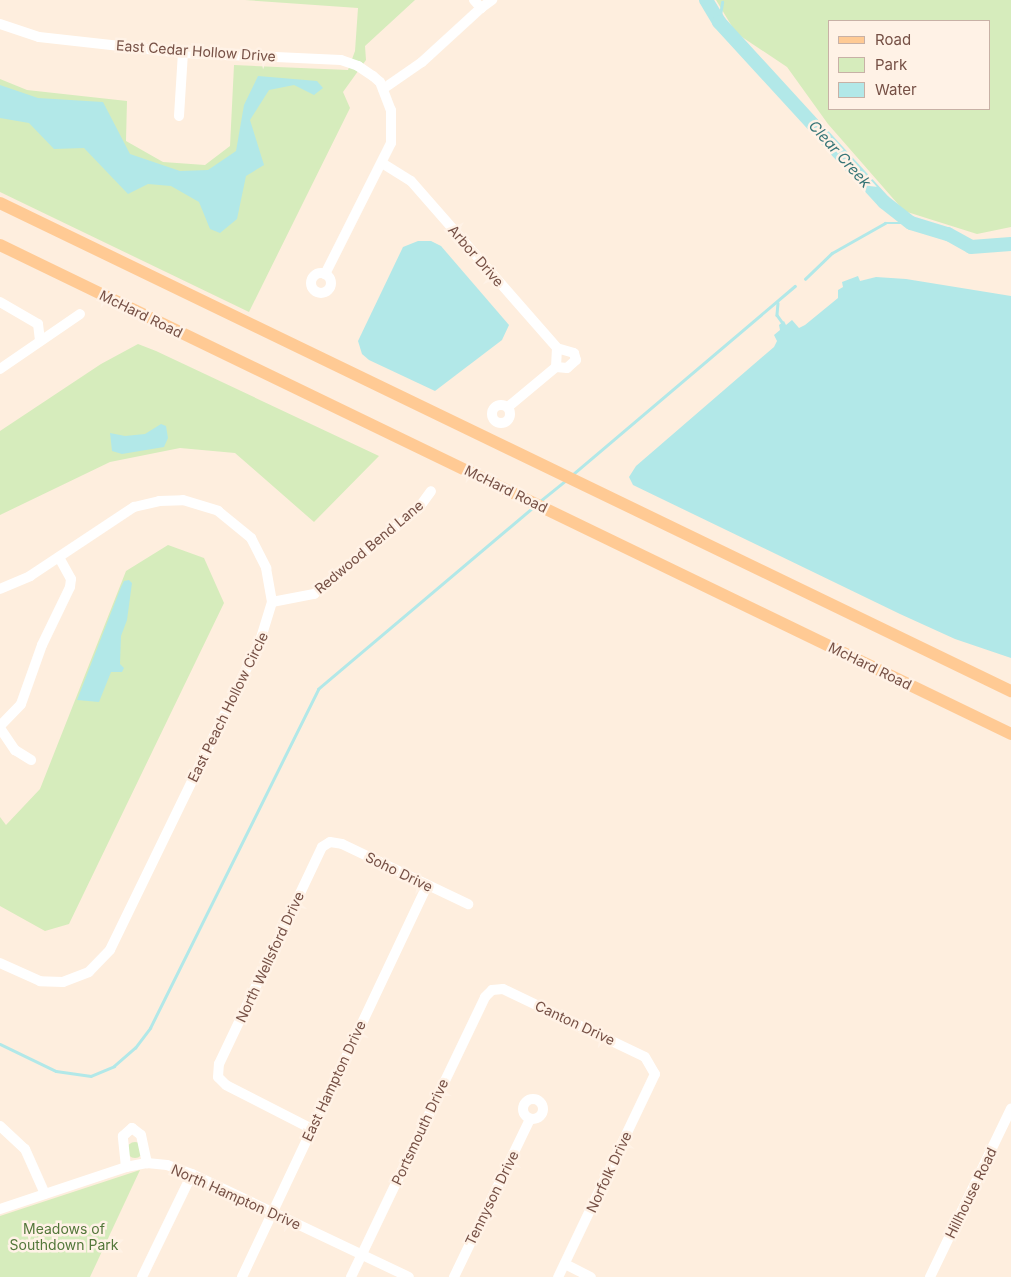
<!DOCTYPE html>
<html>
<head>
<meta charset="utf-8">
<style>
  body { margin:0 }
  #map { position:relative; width:1011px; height:1277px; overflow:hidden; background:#feeede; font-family:Inter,sans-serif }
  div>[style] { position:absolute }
  .green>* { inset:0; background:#d6ecbc }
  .round { border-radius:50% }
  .water>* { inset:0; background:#b2e8e8 }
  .stream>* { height:2.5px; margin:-1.25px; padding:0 1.25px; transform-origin:1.25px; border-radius:1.25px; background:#b2e8e8 }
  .river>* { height:14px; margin:-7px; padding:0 7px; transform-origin:7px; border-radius:7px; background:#b2e8e8 }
  .minor>* { height:10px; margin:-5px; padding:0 5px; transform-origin:5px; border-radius:5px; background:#fff }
  .minor>.ring { margin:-5px; padding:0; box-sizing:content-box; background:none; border:10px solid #fff; border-radius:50% }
  .major>* { height:12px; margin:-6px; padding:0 6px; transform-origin:6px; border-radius:6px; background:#ffca94 }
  span { translate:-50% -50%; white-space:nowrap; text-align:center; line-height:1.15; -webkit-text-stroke:5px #fff2e6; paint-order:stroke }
  .street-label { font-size:14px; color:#765045 }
  .park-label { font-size:14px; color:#53773a }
  .water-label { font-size:15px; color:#357476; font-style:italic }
  .legend { position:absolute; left:828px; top:20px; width:162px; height:90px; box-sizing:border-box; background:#fff2e6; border:1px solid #c8b1a6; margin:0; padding:6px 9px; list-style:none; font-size:15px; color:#765045 }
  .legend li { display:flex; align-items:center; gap:10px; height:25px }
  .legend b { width:25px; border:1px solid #c8b1a6 }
</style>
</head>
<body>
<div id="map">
  <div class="green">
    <i style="clip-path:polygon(245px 0,415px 0,365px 46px,366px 60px,343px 92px,350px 108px,249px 312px,0 192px,0 79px,27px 90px,127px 101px,126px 141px,163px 162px,205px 165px,230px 146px,234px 65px,348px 70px,355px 51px,358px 8px)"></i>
    <i style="clip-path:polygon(evenodd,716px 0,1011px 0,1011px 227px,977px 234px,904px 211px,828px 124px,787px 67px,736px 33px,716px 0,830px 21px,990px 21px,990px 109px,830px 109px,830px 21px)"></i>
    <i style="clip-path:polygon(138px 344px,156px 351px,379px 456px,314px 522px,235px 453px,180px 448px,110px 462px,0 515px,0 431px,101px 364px)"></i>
    <i style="clip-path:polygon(168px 545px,204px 558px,224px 603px,69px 924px,45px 931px,0 906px,0 817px,6px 825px,40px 789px,126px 571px)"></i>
    <i class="round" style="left:127px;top:1142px;width:16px;height:16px"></i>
    <i style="clip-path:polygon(140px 1170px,90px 1277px,0 1277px,0 1216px)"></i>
  </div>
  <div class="water">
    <i style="clip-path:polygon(258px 76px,317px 81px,323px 88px,314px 95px,294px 85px,269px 90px,250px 120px,264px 165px,246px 176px,237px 219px,220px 233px,210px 229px,199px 202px,171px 186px,148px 184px,128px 194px,84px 148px,54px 149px,29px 123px,0 118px,0 85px,38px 98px,103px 102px,130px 154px,180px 171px,208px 170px,236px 151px,244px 105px)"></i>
    <i style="clip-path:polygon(418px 241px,431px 241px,441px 246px,509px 325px,502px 340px,435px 391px,369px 360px,362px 354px,358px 341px,403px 247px)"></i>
    <i style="clip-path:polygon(858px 276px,860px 281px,876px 277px,906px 279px,1011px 296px,1011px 658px,955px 639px,900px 614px,633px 485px,629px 477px,636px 466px,774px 347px,777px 341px,774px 335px,780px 330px,779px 325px,784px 321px,786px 325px,792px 320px,799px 328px,805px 325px,838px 298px,838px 290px,843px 287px,842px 282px)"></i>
    <i style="clip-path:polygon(161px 424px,166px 426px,168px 438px,164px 447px,122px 454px,112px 451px,110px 433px,125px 436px,145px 434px)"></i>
    <i style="clip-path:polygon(129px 580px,132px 583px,127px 620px,121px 636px,120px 664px,124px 668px,122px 672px,111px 672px,99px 702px,77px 700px,121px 587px,124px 581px)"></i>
  </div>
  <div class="stream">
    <i style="left:719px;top:22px;width:20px;rotate:-81deg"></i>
    <i style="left:805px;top:279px;width:37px;rotate:-44deg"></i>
    <i style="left:832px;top:253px;width:61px;rotate:-29.5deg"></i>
    <i style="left:885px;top:223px;width:26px"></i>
    <i style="left:778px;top:303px;width:12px;rotate:95deg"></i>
    <i style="left:777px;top:315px;width:9px;rotate:54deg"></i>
    <i style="left:572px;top:475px;width:292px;rotate:-40.3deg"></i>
    <i style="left:539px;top:502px;width:35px;rotate:-39deg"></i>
    <i style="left:0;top:1044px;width:62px;rotate:25.7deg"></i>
    <i style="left:56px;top:1071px;width:35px;rotate:8deg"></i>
    <i style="left:91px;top:1076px;width:25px;rotate:-23deg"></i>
    <i style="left:114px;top:1066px;width:28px;rotate:-41deg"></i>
    <i style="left:135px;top:1048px;width:25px;rotate:-53deg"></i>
    <i style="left:150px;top:1028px;width:378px;rotate:-63.6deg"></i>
    <i style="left:318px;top:689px;width:282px;rotate:-40.2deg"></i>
  </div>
  <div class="river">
    <i style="left:706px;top:0;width:26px;rotate:59deg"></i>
    <i style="left:719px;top:22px;width:244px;rotate:47.5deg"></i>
    <i style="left:884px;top:202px;width:34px;rotate:38deg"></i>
    <i style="left:911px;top:223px;width:39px;rotate:17deg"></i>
    <i style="left:948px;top:234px;width:26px;rotate:29deg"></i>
    <i style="left:971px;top:247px;width:40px;rotate:-4.3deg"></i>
  </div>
  <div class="minor">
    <i style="left:474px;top:0;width:11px;rotate:49deg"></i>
    <i style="left:481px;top:8px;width:14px;rotate:-36deg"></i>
    <i style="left:0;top:24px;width:41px;rotate:18.4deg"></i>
    <i style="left:39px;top:37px;width:145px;rotate:6.3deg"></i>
    <i style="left:183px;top:53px;width:158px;rotate:2.5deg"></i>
    <i style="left:341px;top:60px;width:18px;rotate:19deg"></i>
    <i style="left:358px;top:66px;width:18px;rotate:34deg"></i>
    <i style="left:373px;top:76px;width:9px;rotate:41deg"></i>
    <i style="left:380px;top:82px;width:30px;rotate:69deg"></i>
    <i style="left:391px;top:110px;width:33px;rotate:90deg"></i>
    <i style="left:391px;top:143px;width:147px;rotate:116.7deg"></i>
    <i style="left:383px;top:89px;width:47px;rotate:-34.7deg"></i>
    <i style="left:422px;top:62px;width:80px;rotate:-42.5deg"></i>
    <i style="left:179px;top:116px;width:63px;rotate:-86.4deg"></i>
    <i style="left:382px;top:163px;width:34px;rotate:32deg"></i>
    <i style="left:411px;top:181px;width:222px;rotate:48.8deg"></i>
    <i style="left:557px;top:348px;width:19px;rotate:93deg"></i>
    <i style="left:556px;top:367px;width:62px;rotate:140.2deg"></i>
    <i class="ring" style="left:311px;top:273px;width:10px;height:10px"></i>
    <i style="left:0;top:302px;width:44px;rotate:30.1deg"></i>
    <i style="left:38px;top:324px;width:17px;rotate:83deg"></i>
    <i style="left:556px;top:367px;width:11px;rotate:5deg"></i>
    <i style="left:567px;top:368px;width:12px;rotate:-42deg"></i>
    <i style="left:576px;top:360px;width:7px;rotate:-106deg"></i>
    <i style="left:574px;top:353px;width:18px;rotate:-164deg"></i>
    <i style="left:0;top:369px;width:97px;rotate:-34.5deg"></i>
    <i class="ring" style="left:492px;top:405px;width:8px;height:8px"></i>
    <i style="left:0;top:589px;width:33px;rotate:-23deg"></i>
    <i style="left:30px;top:576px;width:125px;rotate:-33.6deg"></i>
    <i style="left:134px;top:507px;width:26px;rotate:-13deg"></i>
    <i style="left:159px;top:501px;width:24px;rotate:-2deg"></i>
    <i style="left:183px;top:500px;width:37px;rotate:17deg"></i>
    <i style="left:218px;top:511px;width:43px;rotate:39.3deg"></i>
    <i style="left:251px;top:538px;width:34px;rotate:63deg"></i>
    <i style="left:266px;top:568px;width:35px;rotate:80deg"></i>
    <i style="left:272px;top:602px;width:41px;rotate:107.1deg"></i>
    <i style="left:260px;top:641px;width:343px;rotate:115.9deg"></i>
    <i style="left:110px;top:950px;width:30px;rotate:134deg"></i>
    <i style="left:89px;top:972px;width:28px;rotate:159deg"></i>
    <i style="left:63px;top:982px;width:23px;rotate:-178deg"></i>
    <i style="left:40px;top:981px;width:44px;rotate:-155.8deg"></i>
    <i style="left:272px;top:602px;width:43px;rotate:-10.8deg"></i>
    <i style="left:314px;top:594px;width:134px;rotate:-39.3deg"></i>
    <i style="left:418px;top:509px;width:22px;rotate:-54deg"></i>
    <i style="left:0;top:726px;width:30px;rotate:-46deg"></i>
    <i style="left:21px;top:704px;width:63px;rotate:-70.4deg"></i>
    <i style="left:42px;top:645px;width:64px;rotate:-64.2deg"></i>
    <i style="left:70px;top:587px;width:8px;rotate:-83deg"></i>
    <i style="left:71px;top:579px;width:25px;rotate:-119deg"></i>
    <i style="left:0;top:728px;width:27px;rotate:56deg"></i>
    <i style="left:15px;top:750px;width:19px;rotate:32deg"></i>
    <i class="ring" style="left:523px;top:1099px;width:10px;height:10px"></i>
    <i style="left:0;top:1126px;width:34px;rotate:43deg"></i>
    <i style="left:25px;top:1149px;width:49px;rotate:66deg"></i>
    <i style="left:310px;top:1128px;width:94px;rotate:-152.9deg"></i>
    <i style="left:226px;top:1085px;width:11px;rotate:-135deg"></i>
    <i style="left:218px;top:1077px;width:13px;rotate:-86deg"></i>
    <i style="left:219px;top:1064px;width:240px;rotate:-64.6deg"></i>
    <i style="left:322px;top:847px;width:9px;rotate:-32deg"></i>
    <i style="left:330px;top:842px;width:12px;rotate:9deg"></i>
    <i style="left:342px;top:844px;width:140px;rotate:25.5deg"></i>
    <i style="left:126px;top:1167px;width:31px;rotate:-96deg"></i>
    <i style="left:123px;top:1136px;width:12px;rotate:-42deg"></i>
    <i style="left:132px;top:1128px;width:11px;rotate:38deg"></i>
    <i style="left:141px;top:1135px;width:29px;rotate:78deg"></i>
    <i style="left:0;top:1209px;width:133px;rotate:-18.4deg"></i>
    <i style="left:126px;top:1167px;width:21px;rotate:-11deg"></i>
    <i style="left:147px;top:1163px;width:20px;rotate:6deg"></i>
    <i style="left:167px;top:1165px;width:27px;rotate:20deg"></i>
    <i style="left:192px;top:1174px;width:240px;rotate:25.4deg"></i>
    <i style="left:565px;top:1264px;width:29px;rotate:27deg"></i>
    <i style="left:142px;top:1277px;width:114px;rotate:-64.1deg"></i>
    <i style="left:242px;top:1277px;width:433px;rotate:-64.7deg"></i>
    <i style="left:351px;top:1277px;width:310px;rotate:-64.4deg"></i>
    <i style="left:485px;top:997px;width:10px;rotate:-45deg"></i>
    <i style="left:492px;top:990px;width:11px;rotate:-5deg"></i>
    <i style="left:503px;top:989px;width:157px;rotate:25.6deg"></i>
    <i style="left:645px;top:1057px;width:20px;rotate:60deg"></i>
    <i style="left:655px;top:1074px;width:225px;rotate:115.5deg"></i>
    <i style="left:454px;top:1277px;width:175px;rotate:-64.3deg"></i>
    <i style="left:930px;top:1277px;width:187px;rotate:-64.3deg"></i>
  </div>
  <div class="major">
    <i style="left:0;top:203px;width:1123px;rotate:25.77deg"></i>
    <i style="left:0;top:245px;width:1123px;rotate:25.81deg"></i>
  </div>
  <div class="street-label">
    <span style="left:196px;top:51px;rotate:4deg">East Cedar Hollow Drive</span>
    <span style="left:476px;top:256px;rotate:49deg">Arbor Drive</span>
    <span style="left:141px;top:314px;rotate:26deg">McHard Road</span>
    <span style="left:506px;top:489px;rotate:26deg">McHard Road</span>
    <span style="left:369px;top:547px;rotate:-40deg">Redwood Bend Lane</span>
    <span style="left:870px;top:666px;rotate:26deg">McHard Road</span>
    <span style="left:228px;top:707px;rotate:-64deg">East Peach Hollow Circle</span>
    <span style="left:399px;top:872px;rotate:26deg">Soho Drive</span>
    <span style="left:270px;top:957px;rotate:-65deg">North Wellsford Drive</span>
    <span style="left:575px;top:1023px;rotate:25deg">Canton Drive</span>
    <span style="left:334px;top:1081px;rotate:-65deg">East Hampton Drive</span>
    <span style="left:420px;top:1132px;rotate:-65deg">Portsmouth Drive</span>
    <span style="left:609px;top:1172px;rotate:-65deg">Norfolk Drive</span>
    <span style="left:971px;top:1193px;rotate:-64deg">Hillhouse Road</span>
    <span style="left:236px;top:1197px;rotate:24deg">North Hampton Drive</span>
    <span style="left:492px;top:1198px;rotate:-64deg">Tennyson Drive</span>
  </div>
  <div class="park-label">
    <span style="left:64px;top:1237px">Meadows of<br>Southdown Park</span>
  </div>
  <div class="water-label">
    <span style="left:840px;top:154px;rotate:48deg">Clear Creek</span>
  </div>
  <ul class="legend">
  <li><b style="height:6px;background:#ffca94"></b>Road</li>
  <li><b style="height:14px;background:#d6ecbc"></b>Park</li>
  <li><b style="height:14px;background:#b2e8e8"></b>Water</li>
  </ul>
</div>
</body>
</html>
